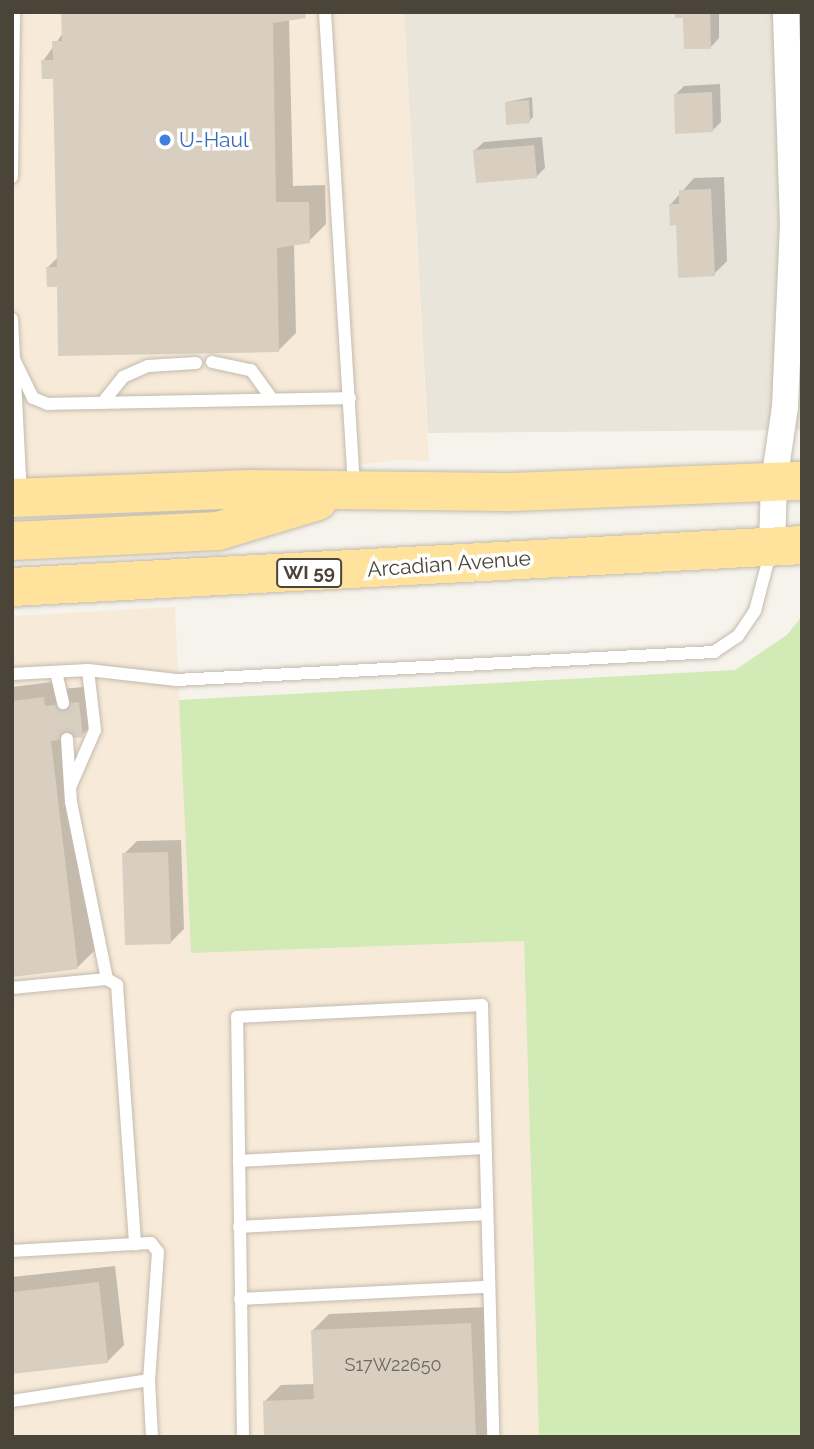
<!DOCTYPE html>
<html>
<head>
<meta charset="utf-8">
<style>
  body { margin:0 }
  #map { position:relative; width:814px; height:1449px; overflow:hidden; background:#f6f3ec; font-family:Raleway,sans-serif }
  div>[style] { position:absolute }
  .residential>* { inset:0; background:#eae5da }
  .commercial>* { inset:0; background:#f7ead8 }
  .green>* { inset:0; background:#d2eab5 }
  .shadow>* { inset:0; background:#0003 }
  .building>* { inset:0; background:#d8cfc1 }
  .roads { filter:drop-shadow(0 0 2px #c2bbae) drop-shadow(0 0 2px #c2bbae) }
  .service>* { height:12px; margin:-6px; padding:0 6px; transform-origin:6px; border-radius:6px; background:#fff }
  .minor>* { height:26px; margin:-13px; padding:0 13px; transform-origin:13px; border-radius:13px; background:#fff }
  .primary>* { height:38px; margin:-19px; padding:0 19px; transform-origin:19px; border-radius:19px; background:#ffe39c }
  .dots>* { width:19px; height:19px; translate:-50% -50%; box-sizing:border-box; border:4px solid #fff; border-radius:50% }
  span { translate:-50% -50%; white-space:nowrap; text-align:center; line-height:1.15; -webkit-text-stroke:7px #fff; paint-order:stroke }
  .number-label { font-size:18px; color:#6e675b }
  .number-label span { -webkit-text-stroke-width:0 }
  .shield-label span { padding:2px 5px; background:#fff; border:2px solid; border-radius:5px; -webkit-text-stroke-width:0 }
  .shield-label { font-size:19px; color:#4b4439; font-weight:700 }
  .shop-label { font-size:21px; color:#366cbe }
  .left { translate:0 -50%; text-align:left }
  .street-label { font-size:21px; color:#4b4439 }
  .frame { position:absolute; inset:0; border:14px solid #4b4439; pointer-events:none }
</style>
</head>
<body>
<div id="map">
  <div class="residential">
    <i style="clip-path:polygon(404px 12px,802px 12px,802px 430px,428px 433px)"></i>
  </div>
  <div class="commercial">
    <i style="clip-path:polygon(12px 12px,404px 12px,429px 461px,398px 460px,298px 473px,12px 482px)"></i>
    <i style="clip-path:polygon(175px 607px,191px 953px,524px 941px,539px 1437px,12px 1437px,12px 616px)"></i>
  </div>
  <div class="green">
    <i style="clip-path:polygon(802px 616px,802px 1437px,539px 1437px,524px 941px,191px 953px,179px 700px,735px 670px,787px 635px)"></i>
  </div>
  <div class="shadow">
    <i style="clip-path:polygon(63px 12px,309px 12px,289px 19px,293px 186px,325px 185px,326px 224px,309px 241px,294px 244px,296px 333px,279px 350px,59px 285px,48px 267px,58px 257px,55px 77px,43px 61px,63px 33px)"></i>
    <i style="clip-path:polygon(677px 12px,719px 12px,719px 38px,711px 47px)"></i>
    <i style="clip-path:polygon(720px 84px,721px 122px,713px 130px,676px 94px,684px 86px)"></i>
    <i style="clip-path:polygon(532px 97px,533px 117px,529px 121px,507px 102px)"></i>
    <i style="clip-path:polygon(542px 137px,545px 168px,536px 177px,475px 150px,484px 142px)"></i>
    <i style="clip-path:polygon(724px 177px,727px 261px,714px 274px,678px 224px,670px 205px,694px 178px)"></i>
    <i style="clip-path:polygon(60px 681px,61px 689px,95px 686px,99px 718px,82px 735px,69px 737px,95px 950px,78px 967px,12px 975px,12px 687px)"></i>
    <i style="clip-path:polygon(181px 840px,184px 929px,171px 942px,124px 854px,137px 841px)"></i>
    <i style="clip-path:polygon(115px 1266px,124px 1345px,107px 1362px,12px 1372px,12px 1277px)"></i>
    <i style="clip-path:polygon(487px 1307px,494px 1437px,266px 1437px,264px 1402px,281px 1385px,315px 1384px,312px 1331px,329px 1314px)"></i>
  </div>
  <div class="building">
    <i style="clip-path:polygon(61px 12px,305px 12px,306px 18px,273px 23px,276px 202px,309px 202px,310px 243px,277px 248px,279px 352px,58px 356px,57px 287px,47px 287px,46px 267px,57px 267px,53px 79px,42px 79px,41px 60px,53px 60px,52px 41px,62px 41px)"></i>
    <i style="clip-path:polygon(675px 12px,710px 12px,711px 49px,684px 49px,683px 18px,675px 18px)"></i>
    <i style="clip-path:polygon(712px 92px,713px 132px,675px 134px,674px 94px)"></i>
    <i style="clip-path:polygon(529px 100px,530px 123px,506px 125px,505px 102px)"></i>
    <i style="clip-path:polygon(534px 145px,537px 178px,476px 183px,473px 150px)"></i>
    <i style="clip-path:polygon(711px 189px,715px 276px,678px 278px,676px 225px,670px 226px,669px 204px,679px 204px,679px 190px)"></i>
    <i style="clip-path:polygon(44px 697px,45px 706px,79px 702px,83px 737px,51px 741px,78px 969px,12px 977px,12px 701px)"></i>
    <i style="clip-path:polygon(168px 852px,171px 944px,125px 945px,122px 853px)"></i>
    <i style="clip-path:polygon(99px 1282px,108px 1363px,12px 1374px,12px 1292px)"></i>
    <i style="clip-path:polygon(471px 1323px,476px 1437px,264px 1437px,263px 1401px,314px 1399px,311px 1330px)"></i>
  </div>
  <div class="roads">
    <div class="service">
      <i style="left:325px;top:12px;width:476px;rotate:86.5deg"></i>
      <i style="left:12px;top:177px;width:165px;rotate:-89.3deg"></i>
      <i style="left:12px;top:319px;width:175px;rotate:87.1deg"></i>
      <i style="left:15px;top:361px;width:41px;rotate:64.1deg"></i>
      <i style="left:33px;top:398px;width:16px;rotate:22deg"></i>
      <i style="left:48px;top:404px;width:302px;rotate:-1.1deg"></i>
      <i style="left:212px;top:362px;width:40px;rotate:12deg"></i>
      <i style="left:251px;top:370px;width:36px;rotate:54deg"></i>
      <i style="left:103px;top:402px;width:32px;rotate:-51deg"></i>
      <i style="left:123px;top:377px;width:27px;rotate:-24deg"></i>
      <i style="left:148px;top:366px;width:48px;rotate:-3.6deg"></i>
      <i style="left:56px;top:672px;width:32px;rotate:77deg"></i>
      <i style="left:12px;top:674px;width:76px;rotate:-3deg"></i>
      <i style="left:88px;top:670px;width:89px;rotate:6.5deg"></i>
      <i style="left:176px;top:680px;width:539px;rotate:-2.98deg"></i>
      <i style="left:714px;top:652px;width:29px;rotate:-34deg"></i>
      <i style="left:738px;top:636px;width:30px;rotate:-56deg"></i>
      <i style="left:755px;top:611px;width:63px;rotate:-75.3deg"></i>
      <i style="left:67px;top:739px;width:63px;rotate:86.4deg"></i>
      <i style="left:71px;top:802px;width:181px;rotate:78.5deg"></i>
      <i style="left:71px;top:785px;width:60px;rotate:-66.4deg"></i>
      <i style="left:95px;top:730px;width:60px;rotate:-96.7deg"></i>
      <i style="left:12px;top:988px;width:95px;rotate:-5.4deg"></i>
      <i style="left:107px;top:979px;width:12px;rotate:31deg"></i>
      <i style="left:117px;top:985px;width:260px;rotate:86deg"></i>
      <i style="left:239px;top:1161px;width:246px;rotate:-3deg"></i>
      <i style="left:239px;top:1227px;width:248px;rotate:-3deg"></i>
      <i style="left:12px;top:1251px;width:139px;rotate:-3.3deg"></i>
      <i style="left:151px;top:1243px;width:11px;rotate:52deg"></i>
      <i style="left:158px;top:1252px;width:128px;rotate:94deg"></i>
      <i style="left:240px;top:1299px;width:248px;rotate:-2.8deg"></i>
      <i style="left:12px;top:1401px;width:139px;rotate:-8.7deg"></i>
      <i style="left:149px;top:1380px;width:57px;rotate:87deg"></i>
      <i style="left:243px;top:1437px;width:420px;rotate:-90.8deg"></i>
      <i style="left:237px;top:1017px;width:245px;rotate:-2.8deg"></i>
      <i style="left:482px;top:1005px;width:432px;rotate:88.5deg"></i>
    </div>
    <div class="minor">
      <i style="left:772px;top:546px;width:64px;rotate:-88.2deg"></i>
      <i style="left:774px;top:482px;width:76px;rotate:-81.7deg"></i>
      <i style="left:785px;top:407px;width:182px;rotate:-87.5deg"></i>
      <i style="left:793px;top:225px;width:213px;rotate:-91.9deg"></i>
    </div>
    <div class="primary">
      <i style="left:12px;top:498px;width:237px;rotate:-2.2deg"></i>
      <i style="left:249px;top:489px;width:262px;rotate:0.7deg"></i>
      <i style="left:511px;top:492px;width:291px;rotate:-2.2deg"></i>
      <i style="left:12px;top:541px;width:206px;rotate:-2.8deg"></i>
      <i style="left:218px;top:531px;width:104px;rotate:-16.7deg"></i>
      <i style="left:12px;top:587px;width:791px;rotate:-3.04deg"></i>
    </div>
  </div>
  <div class="dots">
    <i style="left:165px;top:140px;background:#3f7fe0"></i>
  </div>
  <div class="number-label">
    <span style="left:393px;top:1365px">S17W22650</span>
  </div>
  <div class="shield-label">
    <span style="left:309px;top:573px">WI 59</span>
  </div>
  <div class="shop-label">
    <span class="left" style="left:179px;top:140px">U-Haul</span>
  </div>
  <div class="street-label">
    <span style="left:449px;top:564px;rotate:-4deg">Arcadian Avenue</span>
  </div>
  <div class="frame"></div>
</div>
</body>
</html>
